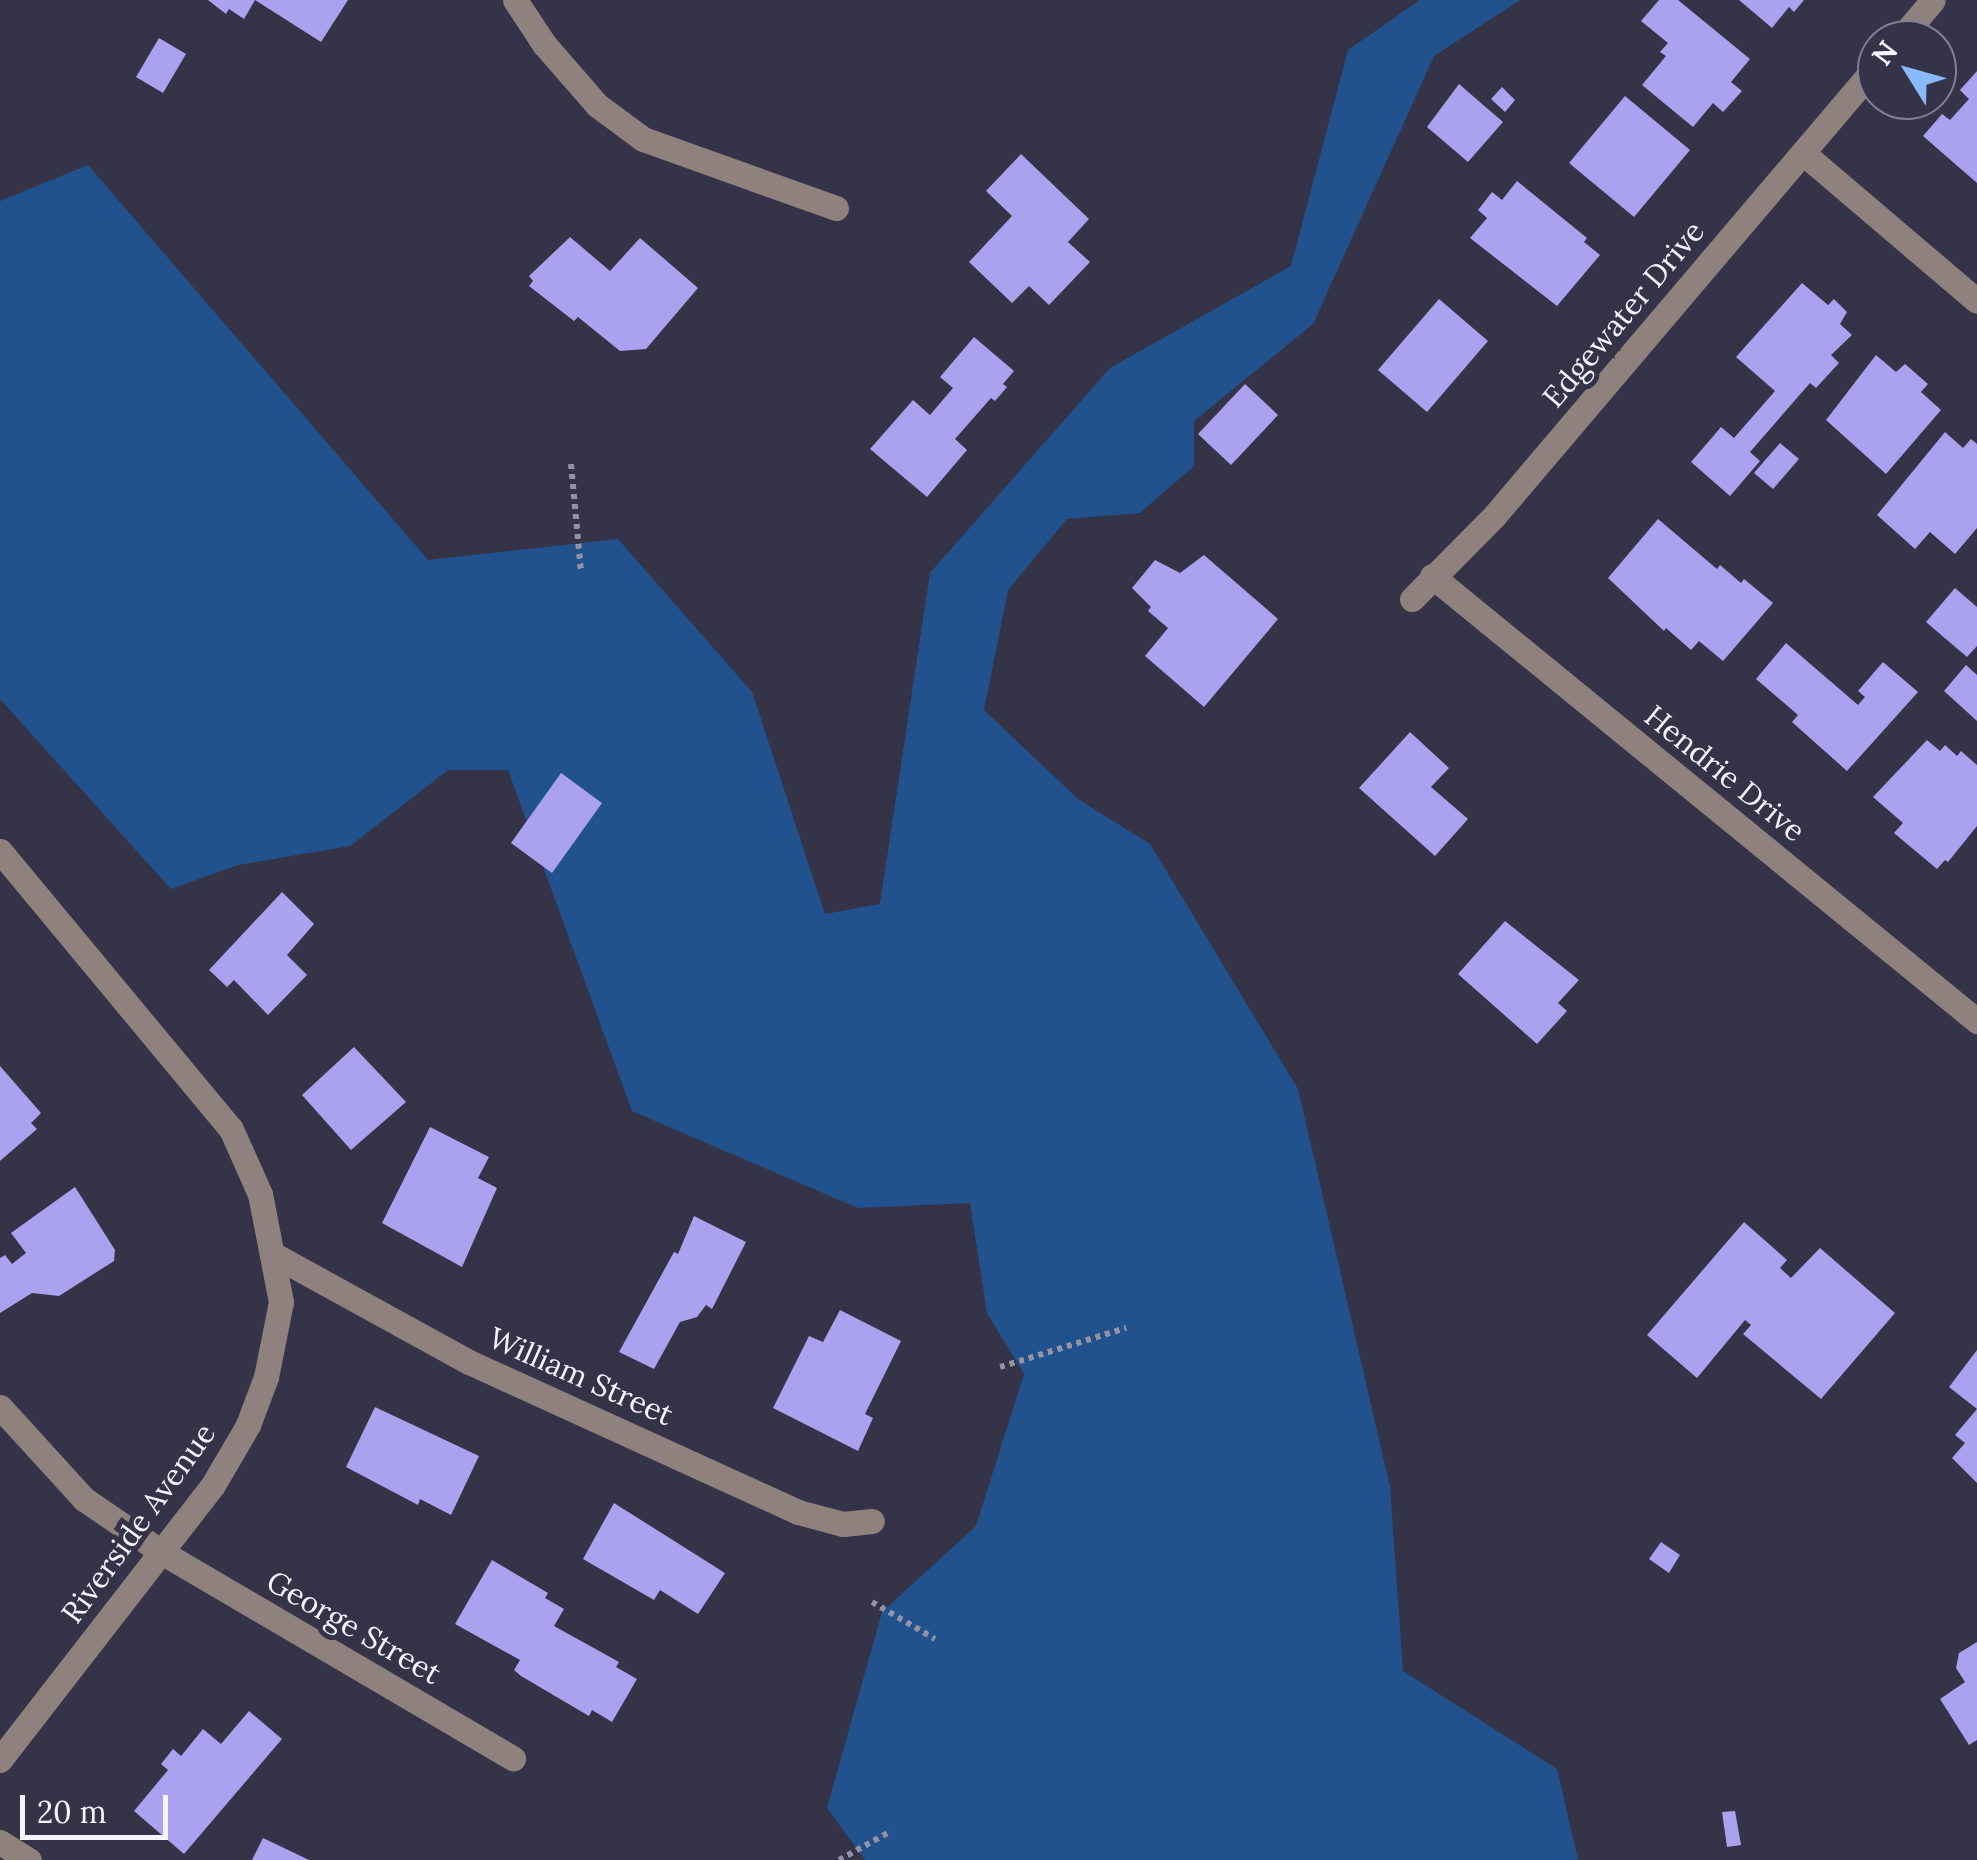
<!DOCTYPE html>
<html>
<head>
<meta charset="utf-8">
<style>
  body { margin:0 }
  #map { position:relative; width:1977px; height:1860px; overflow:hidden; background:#353348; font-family:Lora,serif }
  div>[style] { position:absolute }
  .water>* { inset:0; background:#22528d }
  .building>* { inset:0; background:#aba2ef }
  .path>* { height:6px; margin-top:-3px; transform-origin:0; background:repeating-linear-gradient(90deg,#9493a3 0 5px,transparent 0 10px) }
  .minor>* { height:25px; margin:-12.5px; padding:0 12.5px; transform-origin:12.5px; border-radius:12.5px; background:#8e817e }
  span { translate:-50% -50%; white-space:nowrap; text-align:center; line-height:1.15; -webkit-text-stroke:10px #353348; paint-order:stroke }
  .street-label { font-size:30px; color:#f4f3fe }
  .north { position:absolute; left:1857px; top:20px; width:100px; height:100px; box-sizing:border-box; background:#353348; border:2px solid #818091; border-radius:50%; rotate:307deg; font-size:28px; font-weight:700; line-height:40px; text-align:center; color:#f4f3fe }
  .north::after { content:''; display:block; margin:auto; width:35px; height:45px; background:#89bafc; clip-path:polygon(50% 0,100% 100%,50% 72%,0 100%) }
  .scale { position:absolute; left:20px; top:1795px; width:148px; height:45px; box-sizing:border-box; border:5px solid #f4f3fe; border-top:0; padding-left:12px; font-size:30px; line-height:35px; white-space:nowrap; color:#f4f3fe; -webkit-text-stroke:8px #353348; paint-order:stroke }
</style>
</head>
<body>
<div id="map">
  <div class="water">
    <i style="clip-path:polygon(1420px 0,1520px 0,1434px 56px,1313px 324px,1194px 421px,1194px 466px,1140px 513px,1067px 519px,1008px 590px,984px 710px,1078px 799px,1150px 844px,1298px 1089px,1390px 1487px,1403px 1671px,1557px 1769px,1578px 1860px,865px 1860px,827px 1808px,882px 1612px,976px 1526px,1024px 1374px,987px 1313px,970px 1203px,858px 1208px,632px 1111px,508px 770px,448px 770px,350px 846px,238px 865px,171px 889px,0 699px,0 201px,88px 165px,428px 560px,618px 539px,752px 692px,825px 914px,880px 904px,930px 573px,1110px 368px,1291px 266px,1348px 50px)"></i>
  </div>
  <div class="building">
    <i style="clip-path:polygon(208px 0,348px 0,321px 42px,255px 0,244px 19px,229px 9px,226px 14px)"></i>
    <i style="clip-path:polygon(1659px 0,1678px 0,1750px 59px,1731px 82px,1742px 91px,1723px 112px,1713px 103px,1693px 127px,1642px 85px,1666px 56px,1660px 52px,1668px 43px,1641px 21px)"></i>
    <i style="clip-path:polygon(1739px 0,1804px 0,1794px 12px,1789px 7px,1772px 28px)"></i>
    <i style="clip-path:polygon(159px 38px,186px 54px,163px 93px,136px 77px)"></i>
    <i style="clip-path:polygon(1977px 71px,1977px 183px,1923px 136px,1942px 114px,1950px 120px,1969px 99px,1960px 90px)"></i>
    <i style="clip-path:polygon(1459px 84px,1503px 122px,1468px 162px,1427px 127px)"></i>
    <i style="clip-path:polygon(1502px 87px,1515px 100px,1505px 112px,1491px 99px)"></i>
    <i style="clip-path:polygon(1625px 96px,1690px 150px,1634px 217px,1569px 163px)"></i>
    <i style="clip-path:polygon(1021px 154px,1089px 219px,1068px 242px,1090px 262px,1049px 305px,1029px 286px,1012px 303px,969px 262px,1012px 216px,986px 191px)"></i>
    <i style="clip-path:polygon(1517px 181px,1587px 238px,1584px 242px,1600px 255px,1557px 306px,1470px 238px,1487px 218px,1478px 210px,1492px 192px,1502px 200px)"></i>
    <i style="clip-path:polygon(570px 237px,610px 271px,640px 238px,698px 288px,646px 349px,620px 351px,578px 317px,574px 321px,529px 286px,533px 281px,529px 276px)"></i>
    <i style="clip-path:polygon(1802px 283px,1828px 305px,1834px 299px,1847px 312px,1840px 324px,1852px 335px,1831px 355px,1839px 363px,1816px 388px,1810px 383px,1750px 452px,1760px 461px,1730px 496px,1691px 462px,1721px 427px,1734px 438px,1775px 391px,1736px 357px)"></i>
    <i style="clip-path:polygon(1439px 299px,1488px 341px,1427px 412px,1378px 370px)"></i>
    <i style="clip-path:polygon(974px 337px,1014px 371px,1003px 384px,1007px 387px,995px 401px,991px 398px,955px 439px,967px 450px,927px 497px,870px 449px,913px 400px,930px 415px,953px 388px,940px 377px)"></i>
    <i style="clip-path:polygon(1876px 355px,1896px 372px,1905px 364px,1928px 384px,1921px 392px,1941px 410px,1886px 474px,1826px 420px)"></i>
    <i style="clip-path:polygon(1245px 384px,1278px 415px,1231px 465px,1198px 434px)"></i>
    <i style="clip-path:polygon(1945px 432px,1963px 448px,1971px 439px,1977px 444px,1977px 528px,1955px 554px,1930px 532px,1915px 549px,1877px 515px)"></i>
    <i style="clip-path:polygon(1780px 443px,1799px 459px,1773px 489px,1754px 473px)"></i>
    <i style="clip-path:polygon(1658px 519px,1717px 569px,1720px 565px,1741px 583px,1744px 579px,1773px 603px,1723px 661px,1699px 641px,1691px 650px,1666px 628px,1664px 631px,1608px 578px)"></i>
    <i style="clip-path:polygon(1204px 555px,1278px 619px,1204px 707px,1145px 656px,1168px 628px,1148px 611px,1151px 607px,1132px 588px,1155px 560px,1180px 573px)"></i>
    <i style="clip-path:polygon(1955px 588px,1977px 607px,1977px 646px,1967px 657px,1926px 622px)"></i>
    <i style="clip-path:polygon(1786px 643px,1858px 705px,1865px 697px,1858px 691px,1883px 662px,1918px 692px,1847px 771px,1792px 722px,1798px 715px,1756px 679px)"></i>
    <i style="clip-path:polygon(1966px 665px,1977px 675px,1977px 721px,1944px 691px)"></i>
    <i style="clip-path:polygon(1410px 732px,1449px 768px,1431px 787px,1468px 819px,1435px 856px,1359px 788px)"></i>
    <i style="clip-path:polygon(1927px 740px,1940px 751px,1945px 745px,1957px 756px,1961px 751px,1977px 765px,1977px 826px,1948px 862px,1945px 860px,1937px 869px,1894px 833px,1903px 823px,1873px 797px)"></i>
    <i style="clip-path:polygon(561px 773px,602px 803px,552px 873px,511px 843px)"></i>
    <i style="clip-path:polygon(282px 892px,314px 924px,287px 955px,307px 975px,268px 1015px,234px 980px,227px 987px,209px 970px)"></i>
    <i style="clip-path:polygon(1505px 921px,1579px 980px,1558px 1003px,1567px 1011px,1537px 1044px,1458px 974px)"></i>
    <i style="clip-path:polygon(354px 1047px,406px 1102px,351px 1150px,302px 1095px)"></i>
    <i style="clip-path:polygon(0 1066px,41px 1113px,31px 1123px,37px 1129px,0 1161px)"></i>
    <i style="clip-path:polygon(430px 1127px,489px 1157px,478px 1178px,497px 1188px,462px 1267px,382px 1223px)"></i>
    <i style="clip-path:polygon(75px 1187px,115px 1250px,114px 1261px,59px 1296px,32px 1293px,0 1313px,0 1258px,5px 1255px,12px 1264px,26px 1253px,11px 1233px)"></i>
    <i style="clip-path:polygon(694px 1216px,746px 1242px,712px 1309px,706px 1305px,697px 1317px,680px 1322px,654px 1369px,619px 1352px,674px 1252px,678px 1254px)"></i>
    <i style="clip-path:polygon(1744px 1222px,1787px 1260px,1780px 1268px,1791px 1278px,1820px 1248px,1895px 1313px,1821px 1399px,1743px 1334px,1751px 1325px,1745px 1320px,1697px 1378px,1647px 1335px)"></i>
    <i style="clip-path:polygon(840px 1310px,901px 1341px,865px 1414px,873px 1418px,858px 1451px,773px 1408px,809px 1336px,823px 1342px)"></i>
    <i style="clip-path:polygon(1977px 1350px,1977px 1483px,1952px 1458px,1965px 1443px,1955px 1435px,1977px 1409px,1949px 1387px)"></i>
    <i style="clip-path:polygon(375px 1407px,479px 1456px,451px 1515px,420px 1499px,418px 1505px,346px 1467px)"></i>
    <i style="clip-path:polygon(614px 1503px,725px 1573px,698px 1614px,660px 1590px,654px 1600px,583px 1559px)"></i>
    <i style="clip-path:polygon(1661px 1542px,1680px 1555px,1669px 1573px,1649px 1559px)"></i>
    <i style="clip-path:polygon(492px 1560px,548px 1593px,545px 1598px,564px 1609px,554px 1626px,619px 1662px,616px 1667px,637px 1679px,612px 1722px,592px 1710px,589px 1716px,521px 1676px,514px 1670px,520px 1660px,455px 1624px)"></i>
    <i style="clip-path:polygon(1977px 1642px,1977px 1740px,1969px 1745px,1940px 1699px,1965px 1682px,1956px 1668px,1959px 1653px)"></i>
    <i style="clip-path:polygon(249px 1711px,282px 1739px,184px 1854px,134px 1811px,168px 1770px,161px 1764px,173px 1749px,181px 1756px,203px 1729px,221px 1744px)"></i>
    <i style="clip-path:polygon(1735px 1811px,1741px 1845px,1727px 1847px,1722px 1812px)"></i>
    <i style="clip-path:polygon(263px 1838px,309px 1860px,252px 1860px)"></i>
  </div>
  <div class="path">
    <i style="left:571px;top:464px;width:107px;rotate:84.7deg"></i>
    <i style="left:1000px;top:1367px;width:132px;rotate:-17.2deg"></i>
    <i style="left:872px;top:1602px;width:73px;rotate:30.4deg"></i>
    <i style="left:839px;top:1860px;width:60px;rotate:-29.1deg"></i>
  </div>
  <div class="minor">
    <i style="left:515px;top:0;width:53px;rotate:56.6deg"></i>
    <i style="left:544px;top:44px;width:81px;rotate:49deg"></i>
    <i style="left:597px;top:105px;width:57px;rotate:36.5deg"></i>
    <i style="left:643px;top:139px;width:205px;rotate:19.7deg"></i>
    <i style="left:1899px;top:40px;width:52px;rotate:-49.6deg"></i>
    <i style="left:1803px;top:153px;width:228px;rotate:40.4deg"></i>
    <i style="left:1432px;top:576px;width:704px;rotate:39.23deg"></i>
    <i style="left:1412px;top:599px;width:118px;rotate:-45.3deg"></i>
    <i style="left:1495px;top:515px;width:590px;rotate:-49.67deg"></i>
    <i style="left:0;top:851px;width:361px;rotate:50.3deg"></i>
    <i style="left:231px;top:1129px;width:71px;rotate:66deg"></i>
    <i style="left:260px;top:1194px;width:110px;rotate:79deg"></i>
    <i style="left:281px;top:1302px;width:76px;rotate:101.3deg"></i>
    <i style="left:266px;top:1377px;width:51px;rotate:110.6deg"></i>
    <i style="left:248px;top:1425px;width:69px;rotate:120.3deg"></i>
    <i style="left:213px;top:1485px;width:348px;rotate:127.8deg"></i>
    <i style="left:276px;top:1256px;width:220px;rotate:28.8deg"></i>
    <i style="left:469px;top:1362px;width:362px;rotate:24.5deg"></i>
    <i style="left:798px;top:1512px;width:47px;rotate:14.9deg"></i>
    <i style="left:843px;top:1524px;width:29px;rotate:-6deg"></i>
    <i style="left:0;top:1407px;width:125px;rotate:47.6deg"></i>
    <i style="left:84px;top:1499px;width:96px;rotate:34.4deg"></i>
    <i style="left:163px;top:1553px;width:406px;rotate:30.4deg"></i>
    <i style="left:0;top:1842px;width:34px;rotate:32deg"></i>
  </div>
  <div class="street-label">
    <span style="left:1623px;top:314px;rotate:-50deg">Edgewater Drive</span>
    <span style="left:1725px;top:773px;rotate:39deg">Hendrie Drive</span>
    <span style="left:581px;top:1376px;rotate:24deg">William Street</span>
    <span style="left:138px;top:1523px;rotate:-54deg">Riverside Avenue</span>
    <span style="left:354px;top:1627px;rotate:30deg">George Street</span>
  </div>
  <div class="north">N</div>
  <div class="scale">20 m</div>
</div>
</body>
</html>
